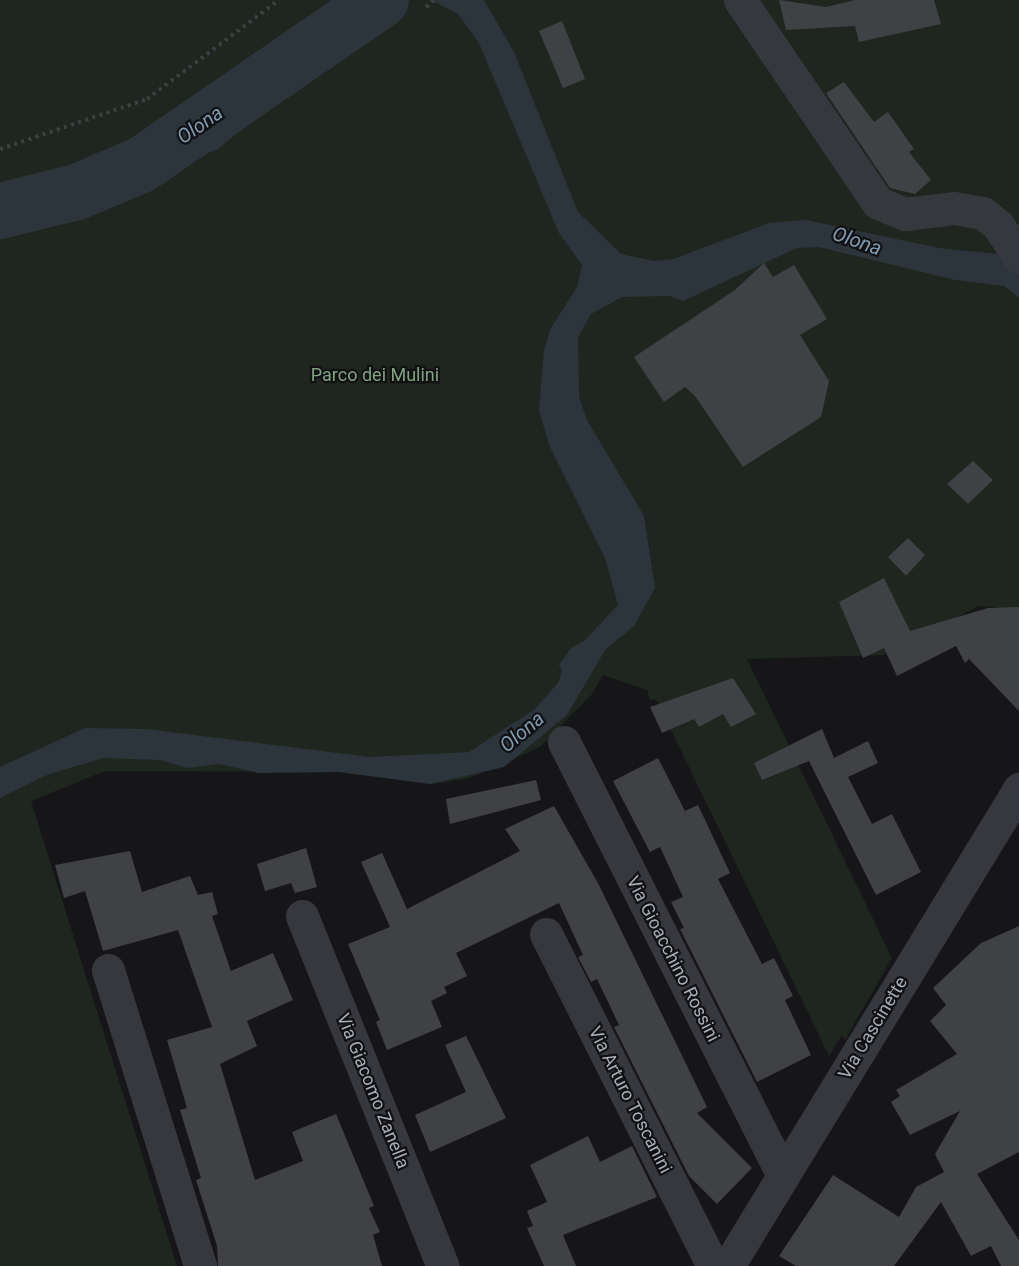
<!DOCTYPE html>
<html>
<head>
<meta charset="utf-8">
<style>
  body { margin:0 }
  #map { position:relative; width:1019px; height:1266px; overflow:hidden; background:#161618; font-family:Roboto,sans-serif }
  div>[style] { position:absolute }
  .green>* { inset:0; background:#1e261f }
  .water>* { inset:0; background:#2c353c }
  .river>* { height:56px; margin:-28px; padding:0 28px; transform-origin:28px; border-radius:28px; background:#2c353c }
  .building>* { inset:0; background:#404145 }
  .path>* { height:4px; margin-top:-2px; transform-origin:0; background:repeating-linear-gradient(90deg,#3d3f44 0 3px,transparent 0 7.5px) }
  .minor>* { height:33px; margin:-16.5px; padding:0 16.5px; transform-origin:16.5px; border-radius:16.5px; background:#37383d }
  span { translate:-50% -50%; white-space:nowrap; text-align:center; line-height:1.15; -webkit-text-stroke:4.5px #111113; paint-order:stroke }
  .park-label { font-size:18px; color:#7fa381 }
  .street-label { font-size:18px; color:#a8adb8 }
  .water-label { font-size:20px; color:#7f9bb3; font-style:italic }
</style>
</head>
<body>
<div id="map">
  <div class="green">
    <i style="clip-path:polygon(0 0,1019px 0,1019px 609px,979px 606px,884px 655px,747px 659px,892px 958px,845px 1040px,842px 1035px,829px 1056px,656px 699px,650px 700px,647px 690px,603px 675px,592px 694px,540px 747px,470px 778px,433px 784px,339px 772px,105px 771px,31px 801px,177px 1266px,0 1266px)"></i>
  </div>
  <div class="water">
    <i style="clip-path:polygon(353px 0,399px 0,319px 53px,288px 83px,281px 97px,218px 149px,101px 196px,0 228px,0 199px,135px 156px,194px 128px)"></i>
    <i style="clip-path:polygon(431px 0,484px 0,514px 52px,578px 212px,621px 254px,654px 261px,673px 259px,769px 223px,806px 220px,939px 248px,998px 254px,1019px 250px,1019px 298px,1004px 286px,955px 280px,819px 247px,797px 248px,683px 301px,669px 296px,622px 297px,591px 314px,578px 337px,579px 397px,587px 420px,644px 516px,655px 588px,634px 626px,605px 650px,567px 715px,504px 767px,430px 784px,339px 772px,259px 773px,219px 764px,188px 768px,160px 760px,103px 758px,47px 775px,0 798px,0 767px,85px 728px,146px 729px,370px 757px,469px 752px,535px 709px,558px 683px,562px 671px,559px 665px,571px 648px,584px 641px,618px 605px,605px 558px,550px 447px,539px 411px,544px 350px,551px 328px,577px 287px,582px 265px,559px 233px,479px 43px,458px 14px)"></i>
  </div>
  <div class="river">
    <i style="left:0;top:211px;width:79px;rotate:-13.9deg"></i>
    <i style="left:77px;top:192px;width:69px;rotate:-22.9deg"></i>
    <i style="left:141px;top:165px;width:291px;rotate:-34.5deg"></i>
  </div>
  <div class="building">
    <i style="clip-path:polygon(779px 0,826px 7px,855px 0,934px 0,941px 24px,859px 42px,855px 26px,786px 30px)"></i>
    <i style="clip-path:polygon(562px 21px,585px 79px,563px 88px,539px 31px)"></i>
    <i style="clip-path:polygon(844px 82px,874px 122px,888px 112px,914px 149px,909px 152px,931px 180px,915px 194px,890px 188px,826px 93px)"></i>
    <i style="clip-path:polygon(764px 263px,773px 277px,794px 265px,827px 319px,800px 335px,829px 381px,821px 417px,743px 467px,695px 396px,685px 387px,664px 402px,634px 357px,735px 290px)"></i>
    <i style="clip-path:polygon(973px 461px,993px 480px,968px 504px,947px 484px)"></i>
    <i style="clip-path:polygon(908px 538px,925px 555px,906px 576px,888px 557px)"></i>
    <i style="clip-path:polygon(884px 578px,910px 631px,988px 608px,1019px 607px,1019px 711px,969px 659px,965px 663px,956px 646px,897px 676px,884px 648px,863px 658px,839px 602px)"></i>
    <i style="clip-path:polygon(733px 678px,756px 714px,731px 727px,723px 714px,699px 727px,694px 719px,662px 733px,650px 707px)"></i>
    <i style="clip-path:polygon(822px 729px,834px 758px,868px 741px,878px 763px,848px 777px,872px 824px,892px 814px,921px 872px,876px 895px,809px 761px,762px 780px,754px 763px)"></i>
    <i style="clip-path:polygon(658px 758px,685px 811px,698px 805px,730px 873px,718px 879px,762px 964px,774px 958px,793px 996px,785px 1000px,811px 1055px,757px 1082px,680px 929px,684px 928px,671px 902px,683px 897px,660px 847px,650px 852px,613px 781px)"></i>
    <i style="clip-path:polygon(536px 780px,541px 800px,450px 824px,446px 799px)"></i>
    <i style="clip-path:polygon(554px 806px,599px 885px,707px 1107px,697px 1113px,752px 1168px,717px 1204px,689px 1176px,614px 1027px,619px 1025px,597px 979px,591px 982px,578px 957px,583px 955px,559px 903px,456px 953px,467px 976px,444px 987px,447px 993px,431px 1001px,442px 1027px,387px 1050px,376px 1022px,380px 1020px,348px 944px,390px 927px,361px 862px,382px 853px,407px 909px,520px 851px,505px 829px)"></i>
    <i style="clip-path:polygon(306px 848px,317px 887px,295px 893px,291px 883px,265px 891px,257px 864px)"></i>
    <i style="clip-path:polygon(130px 851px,142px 892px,190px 876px,198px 895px,212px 892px,218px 914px,212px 916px,231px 971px,273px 953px,293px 1000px,247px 1021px,257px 1046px,220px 1064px,255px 1180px,303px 1161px,292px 1132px,336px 1114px,374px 1206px,369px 1208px,380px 1232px,373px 1235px,382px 1266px,218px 1266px,217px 1246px,196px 1180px,201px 1178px,180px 1110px,187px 1108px,167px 1040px,212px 1027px,178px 930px,103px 951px,85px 891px,64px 898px,55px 865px)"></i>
    <i style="clip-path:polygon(1019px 926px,1019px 1152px,977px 1174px,1019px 1240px,1019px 1266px,1001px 1266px,991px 1246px,971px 1256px,941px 1202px,894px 1266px,796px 1266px,779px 1256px,833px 1175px,899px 1217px,916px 1187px,944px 1172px,935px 1154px,960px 1111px,910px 1135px,891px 1102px,900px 1096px,896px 1090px,957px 1054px,930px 1021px,946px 1005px,933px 988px,981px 943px)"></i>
    <i style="clip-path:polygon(466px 1036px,506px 1118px,430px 1152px,415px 1115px,466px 1092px,445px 1045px)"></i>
    <i style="clip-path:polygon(588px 1136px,600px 1162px,632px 1146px,657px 1197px,563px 1235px,576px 1266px,544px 1266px,527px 1228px,533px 1226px,527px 1211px,547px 1202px,530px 1165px)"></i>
  </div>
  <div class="path">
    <i style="left:426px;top:7px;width:11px;rotate:-41deg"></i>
    <i style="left:0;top:149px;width:155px;rotate:-18.8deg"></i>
    <i style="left:147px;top:99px;width:165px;rotate:-36.9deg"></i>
  </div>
  <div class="minor">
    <i style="left:740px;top:0;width:245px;rotate:55.8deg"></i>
    <i style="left:878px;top:203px;width:29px;rotate:22deg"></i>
    <i style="left:905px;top:214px;width:49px;rotate:-7deg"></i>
    <i style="left:954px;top:208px;width:29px;rotate:10deg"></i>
    <i style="left:983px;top:213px;width:19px;rotate:39deg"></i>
    <i style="left:998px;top:225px;width:38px;rotate:57deg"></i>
    <i style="left:564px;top:742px;width:486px;rotate:63.2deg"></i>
    <i style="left:302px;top:916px;width:377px;rotate:68.1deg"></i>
    <i style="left:546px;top:934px;width:372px;rotate:63.3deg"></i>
    <i style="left:108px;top:970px;width:310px;rotate:72.7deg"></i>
    <i style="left:728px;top:1266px;width:559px;rotate:-58.61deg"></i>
  </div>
  <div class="park-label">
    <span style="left:375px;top:375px">Parco dei Mulini</span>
  </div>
  <div class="street-label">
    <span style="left:673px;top:959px;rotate:63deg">Via Gioacchino Rossini</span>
    <span style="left:873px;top:1028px;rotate:-59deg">Via Cascinette</span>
    <span style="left:373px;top:1091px;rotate:68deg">Via Giacomo Zanella</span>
    <span style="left:630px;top:1100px;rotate:63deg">Via Arturo Toscanini</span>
  </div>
  <div class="water-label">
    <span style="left:200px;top:125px;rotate:-35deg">Olona</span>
    <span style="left:857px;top:241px;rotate:19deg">Olona</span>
    <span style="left:522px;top:732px;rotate:-40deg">Olona</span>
  </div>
</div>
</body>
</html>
